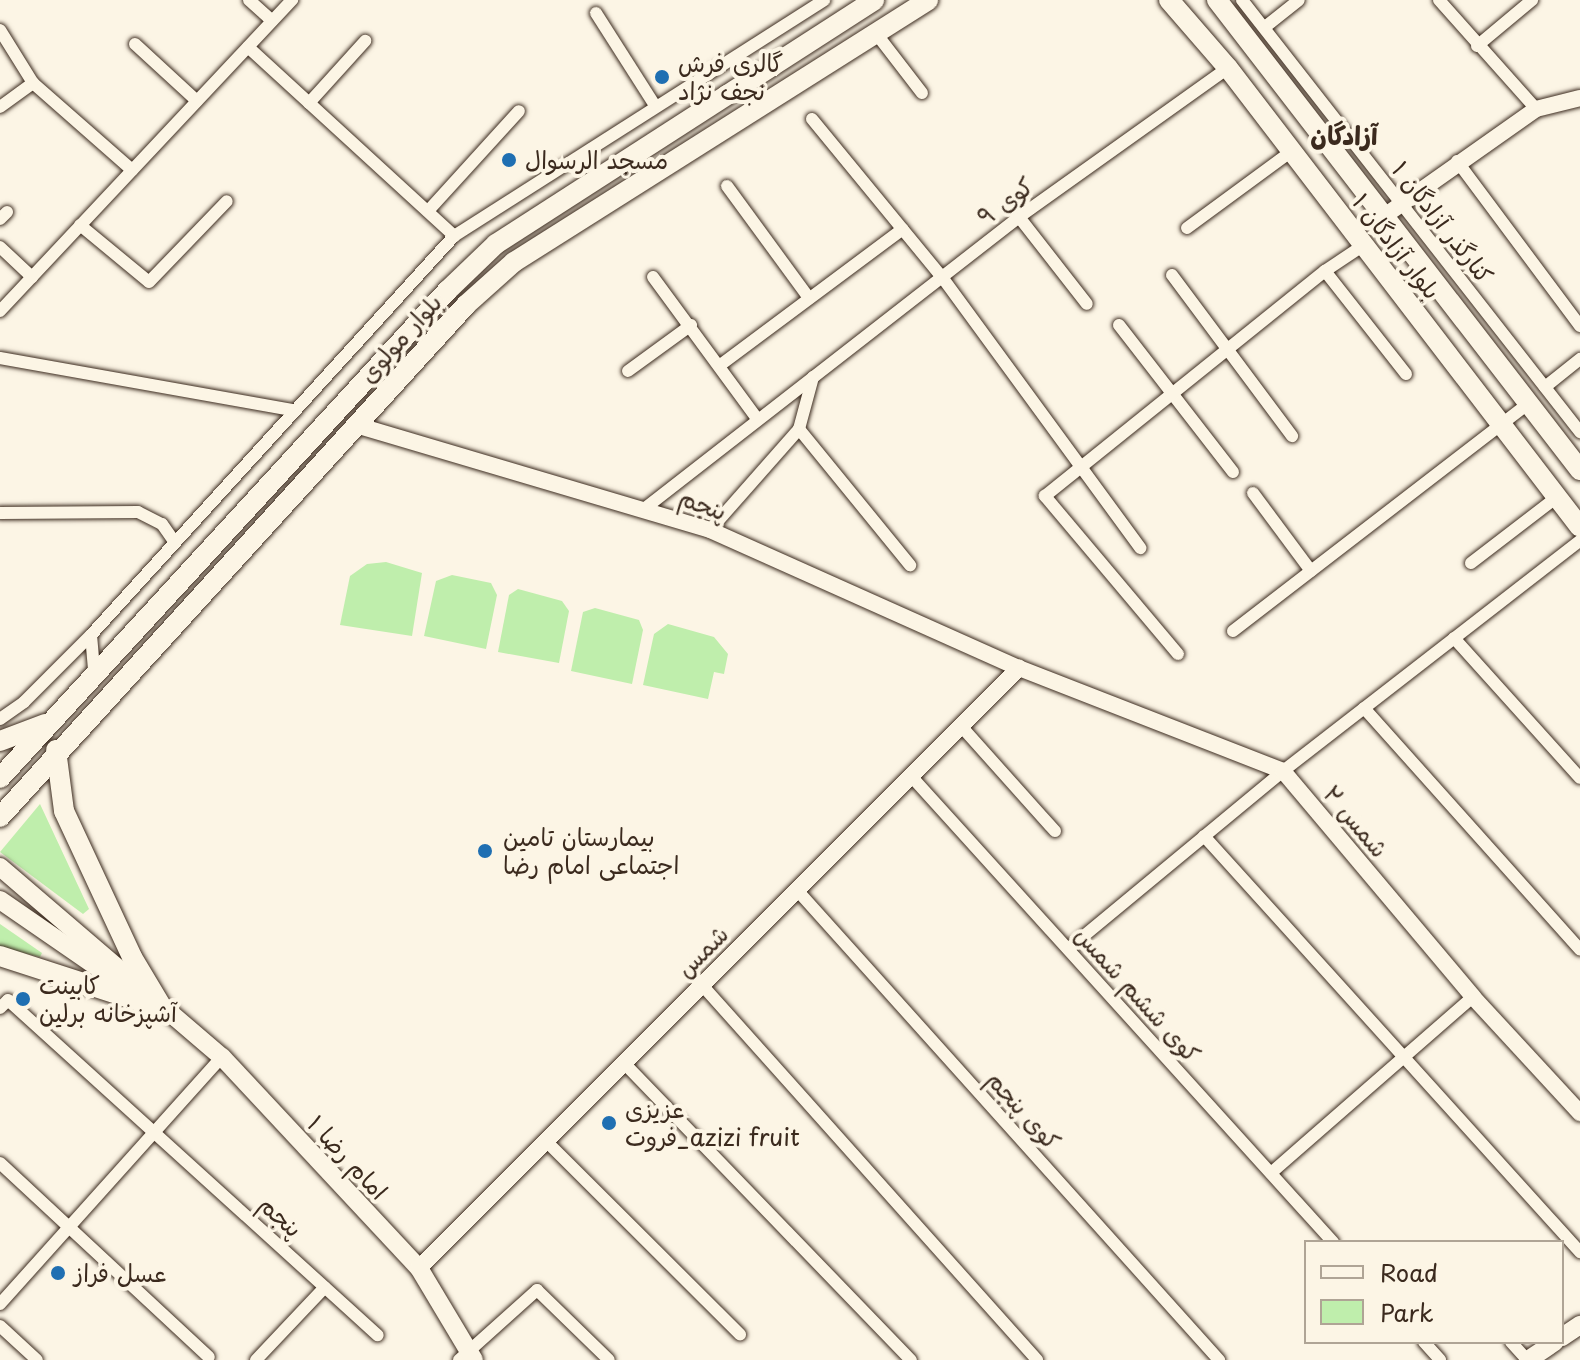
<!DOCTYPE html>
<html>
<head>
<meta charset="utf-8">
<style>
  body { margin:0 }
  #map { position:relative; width:1580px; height:1360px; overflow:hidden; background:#fcf5e5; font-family:"Playpen Sans","Playpen Sans Arabic",sans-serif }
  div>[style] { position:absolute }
  .green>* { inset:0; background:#bfeeac }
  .roads { filter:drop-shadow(0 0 2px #3b2a1e) drop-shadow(0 0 2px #3b2a1e) }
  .minor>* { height:12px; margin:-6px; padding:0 6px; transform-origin:6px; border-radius:6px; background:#fcf5e5 }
  .tertiary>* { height:16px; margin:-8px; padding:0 8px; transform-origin:8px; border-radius:8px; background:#fcf5e5 }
  .secondary>* { height:18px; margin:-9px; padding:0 9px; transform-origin:9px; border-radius:9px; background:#fcf5e5 }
  .primary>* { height:20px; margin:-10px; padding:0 10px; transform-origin:10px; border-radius:10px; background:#fcf5e5 }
  .dots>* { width:22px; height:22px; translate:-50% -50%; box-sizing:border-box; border:4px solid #fcf5e5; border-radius:50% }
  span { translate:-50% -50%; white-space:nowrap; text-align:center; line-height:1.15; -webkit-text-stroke:8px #fcf5e5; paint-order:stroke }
  .poi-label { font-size:24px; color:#3b2a1e }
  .left { translate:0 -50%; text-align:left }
  .street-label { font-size:24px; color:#3b2a1e }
  .neighbourhood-label { font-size:26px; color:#3b2a1e; font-weight:700 }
  .legend { position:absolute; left:1304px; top:1240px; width:260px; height:104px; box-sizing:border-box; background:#fcf5e5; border:2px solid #afa495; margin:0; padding:10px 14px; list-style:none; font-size:24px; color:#3b2a1e }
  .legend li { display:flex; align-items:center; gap:16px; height:40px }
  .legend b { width:40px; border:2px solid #afa495 }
</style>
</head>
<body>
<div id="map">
  <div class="green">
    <i style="clip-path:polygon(386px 562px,422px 573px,412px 636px,340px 625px,350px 576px,367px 564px)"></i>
    <i style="clip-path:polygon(452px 575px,491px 583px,497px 595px,486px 649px,424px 636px,436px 581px)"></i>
    <i style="clip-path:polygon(518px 589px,562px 601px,569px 611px,559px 663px,498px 652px,509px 595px)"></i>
    <i style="clip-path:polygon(595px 608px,639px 620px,643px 630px,632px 684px,571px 671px,583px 612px)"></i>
    <i style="clip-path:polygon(668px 624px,714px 637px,728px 654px,724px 674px,714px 672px,708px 699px,643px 685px,654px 634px)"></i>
    <i style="clip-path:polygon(40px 804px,89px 909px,83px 914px,0 852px)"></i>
    <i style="clip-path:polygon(0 924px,42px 953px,40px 957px,0 947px)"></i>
  </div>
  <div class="roads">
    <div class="minor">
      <i style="left:249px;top:0;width:31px;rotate:42deg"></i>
      <i style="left:1242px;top:0;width:549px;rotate:51.96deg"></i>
      <i style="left:1439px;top:0;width:146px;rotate:48.3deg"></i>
      <i style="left:596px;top:13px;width:108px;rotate:57.5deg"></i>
      <i style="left:1265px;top:27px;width:43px;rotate:-38.5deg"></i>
      <i style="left:0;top:30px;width:62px;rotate:58.1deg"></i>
      <i style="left:33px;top:83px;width:132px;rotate:41.3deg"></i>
      <i style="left:875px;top:32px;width:77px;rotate:52.4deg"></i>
      <i style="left:135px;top:44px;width:84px;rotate:42.6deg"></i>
      <i style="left:1477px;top:46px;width:72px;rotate:-39.9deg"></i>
      <i style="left:248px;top:47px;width:280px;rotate:42.5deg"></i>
      <i style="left:309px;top:103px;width:84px;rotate:-47.9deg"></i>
      <i style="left:0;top:107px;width:41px;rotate:-36deg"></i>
      <i style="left:812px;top:119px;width:205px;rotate:50.6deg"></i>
      <i style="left:942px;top:277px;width:336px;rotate:53.8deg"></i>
      <i style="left:1457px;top:161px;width:206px;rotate:53.3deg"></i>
      <i style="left:727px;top:186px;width:139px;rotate:53.8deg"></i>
      <i style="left:428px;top:211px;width:135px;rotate:-47.7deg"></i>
      <i style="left:1019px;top:217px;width:110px;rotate:52deg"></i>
      <i style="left:0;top:219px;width:10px;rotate:-45deg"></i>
      <i style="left:80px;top:225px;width:89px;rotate:39.6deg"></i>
      <i style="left:149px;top:282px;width:112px;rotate:-46.1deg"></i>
      <i style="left:1187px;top:228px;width:130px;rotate:-36.3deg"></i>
      <i style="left:0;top:247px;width:44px;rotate:43.2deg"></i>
      <i style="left:1325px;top:271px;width:131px;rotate:51.8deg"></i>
      <i style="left:1172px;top:275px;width:201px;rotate:53.3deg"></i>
      <i style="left:653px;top:277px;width:177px;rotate:53.7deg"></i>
      <i style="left:0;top:311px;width:427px;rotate:-46.8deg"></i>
      <i style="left:1119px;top:325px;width:186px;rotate:52.2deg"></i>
      <i style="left:0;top:358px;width:298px;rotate:10.1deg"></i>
      <i style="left:719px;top:366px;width:229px;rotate:-36.7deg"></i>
      <i style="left:628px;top:371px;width:78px;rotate:-36.1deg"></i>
      <i style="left:1545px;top:387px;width:45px;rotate:-38.7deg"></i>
      <i style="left:799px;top:429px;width:176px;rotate:50.8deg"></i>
      <i style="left:1253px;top:493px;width:97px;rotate:53.4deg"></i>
      <i style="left:644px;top:509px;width:475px;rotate:-37.9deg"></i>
      <i style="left:1019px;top:217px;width:257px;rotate:-35.5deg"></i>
      <i style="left:0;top:513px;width:138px;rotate:-0.4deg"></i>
      <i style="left:138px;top:512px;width:27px;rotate:27deg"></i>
      <i style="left:162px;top:524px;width:21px;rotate:55deg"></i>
      <i style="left:710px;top:530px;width:135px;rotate:-48.6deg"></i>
      <i style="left:799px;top:429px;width:54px;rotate:-74.9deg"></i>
      <i style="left:1471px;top:563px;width:108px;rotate:-37.5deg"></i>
      <i style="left:1233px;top:631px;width:374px;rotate:-37.6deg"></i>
      <i style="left:91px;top:635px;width:37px;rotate:85deg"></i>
      <i style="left:1454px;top:638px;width:188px;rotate:48deg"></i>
      <i style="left:1178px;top:654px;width:207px;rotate:-130.1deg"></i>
      <i style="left:1045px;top:496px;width:359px;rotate:-38.8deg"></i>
      <i style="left:1325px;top:271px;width:47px;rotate:-33.7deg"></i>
      <i style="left:1364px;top:708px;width:324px;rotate:48.2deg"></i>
      <i style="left:0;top:719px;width:29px;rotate:-35deg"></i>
      <i style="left:24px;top:702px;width:95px;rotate:-45deg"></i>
      <i style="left:91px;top:635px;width:539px;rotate:-47.7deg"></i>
      <i style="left:454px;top:236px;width:439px;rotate:-32.5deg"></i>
      <i style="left:961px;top:726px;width:141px;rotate:48.2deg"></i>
      <i style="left:911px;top:776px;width:629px;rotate:47.84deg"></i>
      <i style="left:1204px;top:836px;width:561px;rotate:47.89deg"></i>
      <i style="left:797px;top:890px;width:632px;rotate:48.08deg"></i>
      <i style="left:1068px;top:949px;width:279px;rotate:-39.6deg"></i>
      <i style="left:1283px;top:771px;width:376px;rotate:-37.8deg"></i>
      <i style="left:702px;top:985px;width:503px;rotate:48.22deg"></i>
      <i style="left:0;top:1008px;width:11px;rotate:-45deg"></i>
      <i style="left:8px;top:1000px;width:499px;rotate:42.2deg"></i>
      <i style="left:624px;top:1063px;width:413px;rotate:46deg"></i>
      <i style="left:546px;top:1141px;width:274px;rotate:44.9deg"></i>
      <i style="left:0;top:1163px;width:285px;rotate:42.9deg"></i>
      <i style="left:1271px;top:1173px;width:268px;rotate:-41.1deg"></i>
      <i style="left:0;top:1304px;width:332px;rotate:-48.1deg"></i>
      <i style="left:0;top:1326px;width:50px;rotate:42.6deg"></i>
      <i style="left:1424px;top:1342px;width:24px;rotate:48deg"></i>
      <i style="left:1511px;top:1342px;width:24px;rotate:48deg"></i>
      <i style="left:256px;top:1360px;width:100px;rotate:-46.6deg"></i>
      <i style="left:459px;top:1360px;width:105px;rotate:-41.9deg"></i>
      <i style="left:537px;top:1290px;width:100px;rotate:44.2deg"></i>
    </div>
    <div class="tertiary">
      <i style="left:1383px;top:217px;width:187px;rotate:-35.2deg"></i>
      <i style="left:1536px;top:109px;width:45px;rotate:-14deg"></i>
      <i style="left:356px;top:425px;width:369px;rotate:16.5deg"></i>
      <i style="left:710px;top:530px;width:338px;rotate:24.1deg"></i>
      <i style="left:1019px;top:668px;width:283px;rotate:21.3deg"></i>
      <i style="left:1283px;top:771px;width:295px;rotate:49.9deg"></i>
      <i style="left:1473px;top:997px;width:158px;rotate:47.3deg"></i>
      <i style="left:419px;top:1268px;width:849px;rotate:-45deg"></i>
    </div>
    <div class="secondary">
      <i style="left:0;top:867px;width:292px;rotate:40.6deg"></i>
      <i style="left:222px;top:1057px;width:289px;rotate:47deg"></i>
      <i style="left:419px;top:1268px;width:107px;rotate:59.1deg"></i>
      <i style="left:0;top:900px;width:160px;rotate:34.6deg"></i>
      <i style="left:1562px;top:1337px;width:22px;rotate:-34deg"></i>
      <i style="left:1528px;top:1360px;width:32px;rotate:-34deg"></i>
    </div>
    <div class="primary">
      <i style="left:1169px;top:0;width:90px;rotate:49.1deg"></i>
      <i style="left:1228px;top:68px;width:578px;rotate:52.52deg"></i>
      <i style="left:1217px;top:0;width:594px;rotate:52.32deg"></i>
      <i style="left:0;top:741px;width:48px;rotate:-20.7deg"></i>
      <i style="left:56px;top:750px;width:62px;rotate:82.5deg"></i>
      <i style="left:64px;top:811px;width:161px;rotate:65deg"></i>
      <i style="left:132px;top:957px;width:61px;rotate:59.2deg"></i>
      <i style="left:0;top:778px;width:662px;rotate:-47.45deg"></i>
      <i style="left:448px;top:290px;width:66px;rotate:-43.8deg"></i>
      <i style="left:496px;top:244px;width:450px;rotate:-32.8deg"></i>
      <i style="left:0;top:817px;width:692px;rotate:-47.69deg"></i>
      <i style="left:466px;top:305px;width:64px;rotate:-41.9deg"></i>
      <i style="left:514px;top:262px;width:490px;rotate:-32.3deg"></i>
      <i style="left:0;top:956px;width:171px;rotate:18deg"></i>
    </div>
  </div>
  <div class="dots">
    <i style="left:662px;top:77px;background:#1f6fb2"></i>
    <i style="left:509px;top:160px;background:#1f6fb2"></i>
    <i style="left:485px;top:851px;background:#1f6fb2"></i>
    <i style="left:23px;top:999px;background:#1f6fb2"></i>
    <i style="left:609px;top:1123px;background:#1f6fb2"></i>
    <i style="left:58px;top:1273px;background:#1f6fb2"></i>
  </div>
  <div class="poi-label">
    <span class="left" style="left:678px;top:77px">گالری فرش<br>نجف نژاد</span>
    <span class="left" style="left:525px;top:160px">مسجد الرسوال</span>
    <span class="left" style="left:503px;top:851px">بیمارستان تامین<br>اجتماعی امام رضا</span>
    <span class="left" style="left:39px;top:999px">کابینت<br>آشپزخانه برلین</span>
    <span class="left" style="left:625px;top:1123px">عزیزی<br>فروت_azizi fruit</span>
    <span class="left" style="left:74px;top:1273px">عسل فراز</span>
  </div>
  <div class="street-label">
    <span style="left:1005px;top:201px;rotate:-37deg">کوی ۹</span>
    <span style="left:1443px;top:222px;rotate:52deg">کنارگذر آزادگان ۱</span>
    <span style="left:1397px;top:246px;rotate:52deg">بلوار آزادگان ۱</span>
    <span style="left:400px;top:338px;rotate:-48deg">بلوار مولوی</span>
    <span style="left:703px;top:504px;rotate:20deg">پنجم</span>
    <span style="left:1356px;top:821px;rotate:50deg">شمس ۲</span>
    <span style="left:702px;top:951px;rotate:-45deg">شمس</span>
    <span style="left:1138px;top:994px;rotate:48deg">کوی ششم شمس</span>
    <span style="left:1024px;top:1110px;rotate:48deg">کوی پنجم</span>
    <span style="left:348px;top:1157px;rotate:47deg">امام رضا ۱</span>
    <span style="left:281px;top:1216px;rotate:42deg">پنجم</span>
  </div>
  <div class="neighbourhood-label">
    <span style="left:1344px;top:135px">آزادگان</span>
  </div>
  <ul class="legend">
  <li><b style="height:10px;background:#fcf5e5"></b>Road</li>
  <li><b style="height:22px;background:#bfeeac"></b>Park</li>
  </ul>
</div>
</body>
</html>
